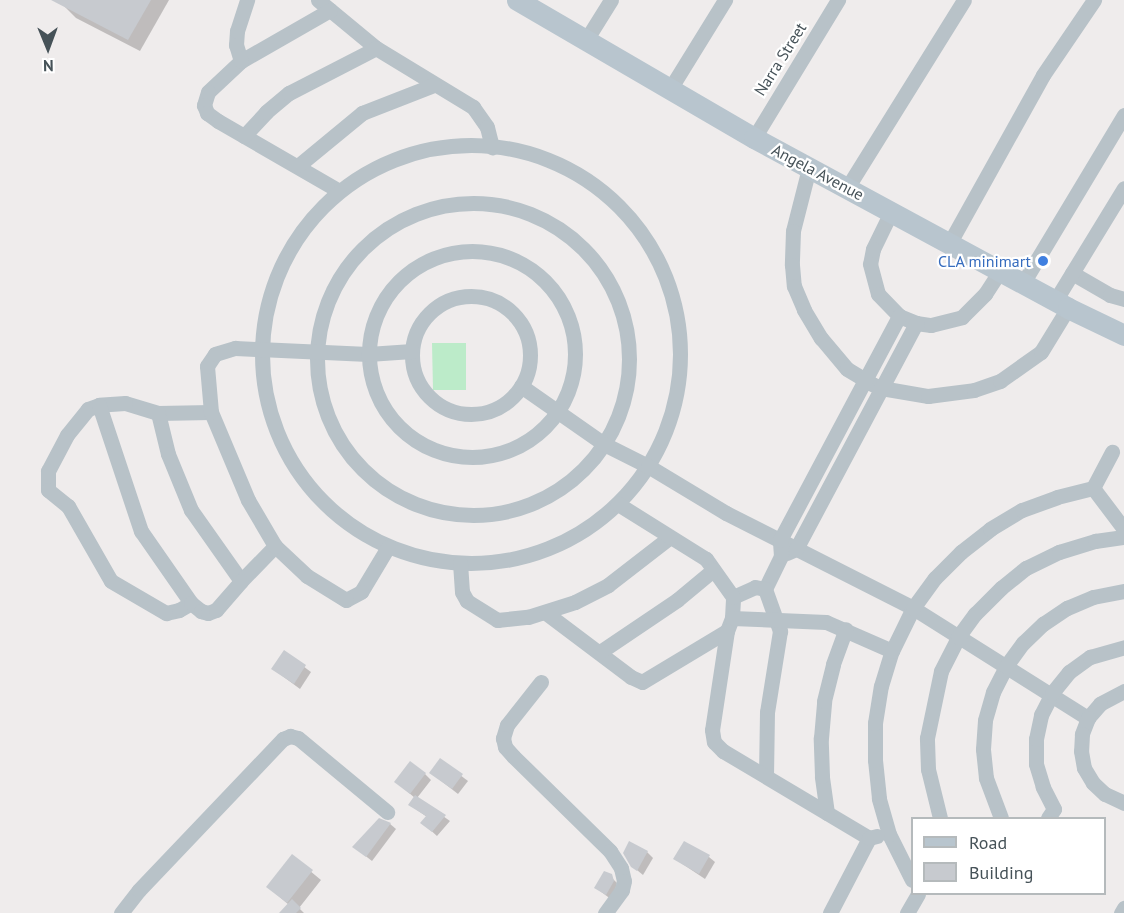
<!DOCTYPE html>
<html>
<head>
<meta charset="utf-8">
<style>
  body { margin:0 }
  #map { position:relative; width:1124px; height:913px; overflow:hidden; background:#efecec; font-family:"PT Sans",sans-serif }
  div>[style] { position:absolute }
  .green>* { inset:0; background:#bcebc9 }
  .shadow>* { inset:0; background:#0003 }
  .building>* { inset:0; background:#c7cacf }
  .street>* { height:15px; margin:-7.5px; padding:0 7.5px; transform-origin:7.5px; border-radius:7.5px; background:#b8c2c8 }
  .street>.ring { margin:-7.5px; padding:0; box-sizing:content-box; background:none; border:15px solid #b8c2c8; border-radius:50% }
  .secondary>* { height:21px; margin:-10.5px; padding:0 10.5px; transform-origin:10.5px; border-radius:10.5px; background:#b8c5ce }
  .dots>* { width:16px; height:16px; translate:-50% -50%; box-sizing:border-box; border:3px solid #fff; border-radius:50% }
  span { translate:-50% -50%; white-space:nowrap; text-align:center; line-height:1.15; -webkit-text-stroke:4.5px #fff; paint-order:stroke }
  .street-label { font-size:16px; color:#465258 }
  .shop-label { font-size:16px; color:#366cbe }
  .right { translate:-100% -50%; text-align:right }
  .legend { position:absolute; left:911px; top:817px; width:195px; height:78px; box-sizing:border-box; background:#fff; border:2px solid #b5babc; margin:0; padding:8px 10px; list-style:none; font-size:18px; color:#465258 }
  .legend li { display:flex; align-items:center; gap:12px; height:30px }
  .legend b { width:30px; border:2px solid #b5babc }
  .north { position:absolute; left:18px; top:18px; width:60px; height:60px; -webkit-text-stroke:4px #fff; paint-order:stroke; rotate:179deg; font-size:16px; font-weight:700; line-height:24px; text-align:center; color:#465258 }
  .north::after { content:''; display:block; margin:auto; width:21px; height:27px; background:#465258; clip-path:polygon(50% 0,100% 100%,50% 72%,0 100%) }
</style>
</head>
<body>
<div id="map">
  <div class="green">
    <i style="clip-path:polygon(432px 343px,466px 343px,466px 390px,433px 390px)"></i>
  </div>
  <div class="shadow">
    <i style="clip-path:polygon(67px 0,169px 0,140px 51px,76px 18px,64px 6px)"></i>
    <i style="clip-path:polygon(284px 652px,311px 672px,300px 689px,273px 669px)"></i>
    <i style="clip-path:polygon(440px 760px,468px 781px,458px 794px,431px 773px)"></i>
    <i style="clip-path:polygon(425px 774px,431px 780px,417px 798px,450px 821px,437px 836px,427px 827px,427px 817px,410px 805px,415px 798px,396px 782px)"></i>
    <i style="clip-path:polygon(389px 823px,396px 829px,372px 861px,354px 847px)"></i>
    <i style="clip-path:polygon(647px 852px,653px 858px,643px 875px,632px 866px)"></i>
    <i style="clip-path:polygon(292px 856px,321px 880px,299px 908px,304px 913px,281px 913px,289px 905px,268px 887px)"></i>
    <i style="clip-path:polygon(709px 857px,715px 862px,705px 879px,675px 859px)"></i>
    <i style="clip-path:polygon(610px 876px,617px 883px,612px 900px,596px 888px)"></i>
  </div>
  <div class="building">
    <i style="clip-path:polygon(51px 0,151px 0,128px 40px)"></i>
    <i style="clip-path:polygon(284px 650px,306px 665px,294px 684px,271px 669px)"></i>
    <i style="clip-path:polygon(440px 758px,463px 774px,452px 789px,429px 773px)"></i>
    <i style="clip-path:polygon(410px 761px,426px 773px,410px 794px,394px 782px)"></i>
    <i style="clip-path:polygon(415px 795px,446px 815px,432px 832px,420px 823px,426px 816px,408px 805px)"></i>
    <i style="clip-path:polygon(379px 818px,391px 823px,366px 857px,352px 847px)"></i>
    <i style="clip-path:polygon(629px 841px,648px 851px,637px 871px,631px 867px,623px 853px)"></i>
    <i style="clip-path:polygon(684px 841px,710px 855px,699px 874px,673px 859px)"></i>
    <i style="clip-path:polygon(292px 854px,313px 870px,287px 903px,266px 887px)"></i>
    <i style="clip-path:polygon(604px 871px,612px 874px,614px 881px,606px 895px,594px 888px)"></i>
    <i style="clip-path:polygon(292px 899px,301px 908px,296px 913px,279px 913px)"></i>
  </div>
  <div class="street">
    <i style="left:318px;top:0;width:75px;rotate:39.6deg"></i>
    <i style="left:376px;top:48px;width:114px;rotate:31.3deg"></i>
    <i style="left:473px;top:107px;width:24px;rotate:55deg"></i>
    <i style="left:487px;top:127px;width:21px;rotate:76deg"></i>
    <i style="left:330px;top:10px;width:103px;rotate:150.2deg"></i>
    <i style="left:241px;top:61px;width:45px;rotate:136.8deg"></i>
    <i style="left:208px;top:92px;width:14px;rotate:107deg"></i>
    <i style="left:204px;top:105px;width:9px;rotate:69deg"></i>
    <i style="left:207px;top:113px;width:14px;rotate:36deg"></i>
    <i style="left:218px;top:121px;width:140px;rotate:30deg"></i>
    <i style="left:586px;top:40px;width:47px;rotate:-58deg"></i>
    <i style="left:241px;top:61px;width:17px;rotate:-107deg"></i>
    <i style="left:236px;top:45px;width:14px;rotate:-86deg"></i>
    <i style="left:237px;top:31px;width:33px;rotate:-72deg"></i>
    <i style="left:670px;top:89px;width:105px;rotate:-58.3deg"></i>
    <i style="left:244px;top:136px;width:33px;rotate:-47deg"></i>
    <i style="left:266px;top:112px;width:30px;rotate:-40deg"></i>
    <i style="left:289px;top:93px;width:98px;rotate:-27.3deg"></i>
    <i style="left:754px;top:138px;width:162px;rotate:-58.7deg"></i>
    <i class="ring" style="left:262px;top:145px;width:403px;height:403px"></i>
    <i style="left:299px;top:165px;width:82px;rotate:-39.5deg"></i>
    <i style="left:362px;top:113px;width:77px;rotate:-21.3deg"></i>
    <i style="left:809px;top:168px;width:65px;rotate:104.3deg"></i>
    <i style="left:793px;top:231px;width:34px;rotate:92deg"></i>
    <i style="left:792px;top:265px;width:21px;rotate:85deg"></i>
    <i style="left:794px;top:286px;width:26px;rotate:67deg"></i>
    <i style="left:804px;top:310px;width:33px;rotate:59deg"></i>
    <i style="left:821px;top:338px;width:40px;rotate:50deg"></i>
    <i style="left:847px;top:369px;width:29px;rotate:31deg"></i>
    <i style="left:872px;top:384px;width:10px;rotate:24deg"></i>
    <i style="left:881px;top:388px;width:48px;rotate:9.7deg"></i>
    <i style="left:928px;top:396px;width:46px;rotate:-7.4deg"></i>
    <i style="left:974px;top:390px;width:28px;rotate:-19deg"></i>
    <i style="left:1000px;top:381px;width:50px;rotate:-35.3deg"></i>
    <i style="left:1041px;top:352px;width:52px;rotate:-58.5deg"></i>
    <i style="left:847px;top:188px;width:221px;rotate:-58.1deg"></i>
    <i class="ring" style="left:317px;top:203px;width:297px;height:297px"></i>
    <i style="left:891px;top:212px;width:41px;rotate:115.9deg"></i>
    <i style="left:873px;top:249px;width:15px;rotate:101deg"></i>
    <i style="left:870px;top:264px;width:31px;rotate:75deg"></i>
    <i style="left:878px;top:294px;width:30px;rotate:46deg"></i>
    <i style="left:899px;top:316px;width:18px;rotate:22deg"></i>
    <i style="left:916px;top:323px;width:15px;rotate:8deg"></i>
    <i style="left:931px;top:325px;width:32px;rotate:-14deg"></i>
    <i style="left:962px;top:317px;width:33px;rotate:-45deg"></i>
    <i style="left:985px;top:294px;width:27px;rotate:-57deg"></i>
    <i style="left:949px;top:244px;width:193px;rotate:-60.9deg"></i>
    <i style="left:1043px;top:75px;width:91px;rotate:-55.8deg"></i>
    <i class="ring" style="left:369px;top:251px;width:191px;height:191px"></i>
    <i style="left:1072px;top:273px;width:44px;rotate:30.1deg"></i>
    <i style="left:1110px;top:295px;width:15px;rotate:16deg"></i>
    <i style="left:1023px;top:283px;width:196px;rotate:-59deg"></i>
    <i class="ring" style="left:412px;top:296px;width:103px;height:103px"></i>
    <i style="left:1055px;top:301px;width:132px;rotate:-58.6deg"></i>
    <i style="left:521px;top:386px;width:101px;rotate:34.9deg"></i>
    <i style="left:604px;top:444px;width:49px;rotate:26.6deg"></i>
    <i style="left:648px;top:466px;width:91px;rotate:31.1deg"></i>
    <i style="left:726px;top:513px;width:210px;rotate:26.9deg"></i>
    <i style="left:913px;top:608px;width:207px;rotate:32.2deg"></i>
    <i style="left:99px;top:405px;width:12px;rotate:160deg"></i>
    <i style="left:88px;top:409px;width:33px;rotate:129deg"></i>
    <i style="left:67px;top:435px;width:41px;rotate:117.8deg"></i>
    <i style="left:48px;top:471px;width:19px;rotate:90deg"></i>
    <i style="left:48px;top:490px;width:26px;rotate:39deg"></i>
    <i style="left:68px;top:506px;width:86px;rotate:60.2deg"></i>
    <i style="left:111px;top:581px;width:64px;rotate:30.2deg"></i>
    <i style="left:166px;top:613px;width:13px;rotate:-13deg"></i>
    <i style="left:179px;top:610px;width:14px;rotate:-30deg"></i>
    <i style="left:211px;top:412px;width:53px;rotate:178.9deg"></i>
    <i style="left:158px;top:413px;width:42px;rotate:76.3deg"></i>
    <i style="left:168px;top:454px;width:61px;rotate:67.7deg"></i>
    <i style="left:191px;top:510px;width:87px;rotate:54.8deg"></i>
    <i style="left:241px;top:581px;width:49px;rotate:-45.8deg"></i>
    <i style="left:158px;top:413px;width:34px;rotate:-163deg"></i>
    <i style="left:125px;top:403px;width:26px;rotate:176deg"></i>
    <i style="left:99px;top:405px;width:133px;rotate:71.6deg"></i>
    <i style="left:141px;top:531px;width:88px;rotate:55.2deg"></i>
    <i style="left:191px;top:603px;width:13px;rotate:39deg"></i>
    <i style="left:201px;top:611px;width:7px;rotate:16deg"></i>
    <i style="left:208px;top:613px;width:9px;rotate:-21deg"></i>
    <i style="left:216px;top:610px;width:38px;rotate:-49deg"></i>
    <i style="left:1093px;top:488px;width:51px;rotate:52.9deg"></i>
    <i style="left:388px;top:547px;width:52px;rotate:121deg"></i>
    <i style="left:361px;top:592px;width:17px;rotate:152deg"></i>
    <i style="left:346px;top:600px;width:46px;rotate:-148.4deg"></i>
    <i style="left:307px;top:576px;width:44px;rotate:-136.8deg"></i>
    <i style="left:275px;top:546px;width:53px;rotate:-120.4deg"></i>
    <i style="left:248px;top:500px;width:95px;rotate:-112.8deg"></i>
    <i style="left:211px;top:412px;width:46px;rotate:-95deg"></i>
    <i style="left:207px;top:366px;width:14px;rotate:-56deg"></i>
    <i style="left:215px;top:354px;width:21px;rotate:-17deg"></i>
    <i style="left:235px;top:348px;width:133px;rotate:2.6deg"></i>
    <i style="left:368px;top:354px;width:44px;rotate:-3.9deg"></i>
    <i style="left:787px;top:553px;width:10px;rotate:-24deg"></i>
    <i style="left:796px;top:549px;width:256px;rotate:-62deg"></i>
    <i style="left:460px;top:563px;width:29px;rotate:86deg"></i>
    <i style="left:462px;top:592px;width:10px;rotate:61deg"></i>
    <i style="left:467px;top:601px;width:36px;rotate:32deg"></i>
    <i style="left:497px;top:620px;width:31px;rotate:-6deg"></i>
    <i style="left:528px;top:617px;width:49px;rotate:-17.7deg"></i>
    <i style="left:575px;top:602px;width:37px;rotate:-27deg"></i>
    <i style="left:608px;top:585px;width:78px;rotate:-37.7deg"></i>
    <i style="left:765px;top:589px;width:37px;rotate:-64deg"></i>
    <i style="left:781px;top:556px;width:16px;rotate:-94deg"></i>
    <i style="left:780px;top:540px;width:254px;rotate:-62deg"></i>
    <i style="left:733px;top:597px;width:24px;rotate:-24deg"></i>
    <i style="left:755px;top:587px;width:10px;rotate:11deg"></i>
    <i style="left:765px;top:589px;width:45px;rotate:70.3deg"></i>
    <i style="left:780px;top:631px;width:82px;rotate:99.1deg"></i>
    <i style="left:767px;top:712px;width:64px;rotate:90.9deg"></i>
    <i style="left:546px;top:613px;width:106px;rotate:37deg"></i>
    <i style="left:631px;top:677px;width:12px;rotate:24deg"></i>
    <i style="left:642px;top:682px;width:99px;rotate:-31deg"></i>
    <i style="left:727px;top:631px;width:14px;rotate:-69deg"></i>
    <i style="left:732px;top:618px;width:21px;rotate:-87deg"></i>
    <i style="left:733px;top:597px;width:47px;rotate:-125.4deg"></i>
    <i style="left:706px;top:559px;width:104px;rotate:-148deg"></i>
    <i style="left:732px;top:618px;width:94px;rotate:2.4deg"></i>
    <i style="left:826px;top:622px;width:72px;rotate:23.7deg"></i>
    <i style="left:727px;top:631px;width:100px;rotate:98.6deg"></i>
    <i style="left:712px;top:730px;width:12px;rotate:81deg"></i>
    <i style="left:714px;top:742px;width:13px;rotate:45deg"></i>
    <i style="left:723px;top:751px;width:170px;rotate:30.8deg"></i>
    <i style="left:600px;top:652px;width:93px;rotate:-34deg"></i>
    <i style="left:677px;top:600px;width:47px;rotate:-39.8deg"></i>
    <i style="left:541px;top:682px;width:55px;rotate:128.3deg"></i>
    <i style="left:507px;top:725px;width:14px;rotate:107deg"></i>
    <i style="left:503px;top:738px;width:9px;rotate:77deg"></i>
    <i style="left:505px;top:747px;width:12px;rotate:48deg"></i>
    <i style="left:513px;top:756px;width:136px;rotate:44.4deg"></i>
    <i style="left:610px;top:851px;width:20px;rotate:57deg"></i>
    <i style="left:621px;top:868px;width:13px;rotate:77deg"></i>
    <i style="left:624px;top:881px;width:9px;rotate:103deg"></i>
    <i style="left:622px;top:890px;width:29px;rotate:126deg"></i>
    <i style="left:1124px;top:691px;width:27px;rotate:152deg"></i>
    <i style="left:1100px;top:704px;width:18px;rotate:131deg"></i>
    <i style="left:1088px;top:718px;width:17px;rotate:111deg"></i>
    <i style="left:1082px;top:734px;width:17px;rotate:93deg"></i>
    <i style="left:1081px;top:751px;width:17px;rotate:80deg"></i>
    <i style="left:1084px;top:768px;width:17px;rotate:59deg"></i>
    <i style="left:1093px;top:783px;width:16px;rotate:43deg"></i>
    <i style="left:1105px;top:794px;width:21px;rotate:25deg"></i>
    <i style="left:827px;top:813px;width:37px;rotate:-98deg"></i>
    <i style="left:822px;top:776px;width:38px;rotate:-92deg"></i>
    <i style="left:821px;top:738px;width:37px;rotate:-85deg"></i>
    <i style="left:824px;top:701px;width:38px;rotate:-76deg"></i>
    <i style="left:833px;top:664px;width:37px;rotate:-70deg"></i>
    <i style="left:940px;top:818px;width:50px;rotate:-103.8deg"></i>
    <i style="left:928px;top:769px;width:31px;rotate:-92deg"></i>
    <i style="left:927px;top:738px;width:68px;rotate:-78.2deg"></i>
    <i style="left:941px;top:671px;width:38px;rotate:-63deg"></i>
    <i style="left:958px;top:637px;width:29px;rotate:-54deg"></i>
    <i style="left:975px;top:614px;width:37px;rotate:-45deg"></i>
    <i style="left:1001px;top:588px;width:32px;rotate:-39deg"></i>
    <i style="left:1026px;top:568px;width:37px;rotate:-26deg"></i>
    <i style="left:1059px;top:552px;width:38px;rotate:-17deg"></i>
    <i style="left:1095px;top:541px;width:29px;rotate:-8deg"></i>
    <i style="left:1001px;top:818px;width:43px;rotate:-110.6deg"></i>
    <i style="left:986px;top:778px;width:29px;rotate:-96deg"></i>
    <i style="left:983px;top:749px;width:29px;rotate:-86deg"></i>
    <i style="left:985px;top:720px;width:29px;rotate:-74deg"></i>
    <i style="left:993px;top:692px;width:29px;rotate:-63deg"></i>
    <i style="left:1006px;top:666px;width:29px;rotate:-54deg"></i>
    <i style="left:1023px;top:643px;width:28px;rotate:-44deg"></i>
    <i style="left:1043px;top:624px;width:29px;rotate:-34deg"></i>
    <i style="left:1067px;top:608px;width:28px;rotate:-23deg"></i>
    <i style="left:1093px;top:597px;width:32px;rotate:-11deg"></i>
    <i style="left:1048px;top:818px;width:11px;rotate:-56deg"></i>
    <i style="left:1054px;top:809px;width:25px;rotate:-117deg"></i>
    <i style="left:1043px;top:787px;width:24px;rotate:-107deg"></i>
    <i style="left:1036px;top:764px;width:25px;rotate:-90deg"></i>
    <i style="left:1036px;top:739px;width:25px;rotate:-78deg"></i>
    <i style="left:1041px;top:715px;width:25px;rotate:-63deg"></i>
    <i style="left:1052px;top:693px;width:27px;rotate:-51deg"></i>
    <i style="left:1069px;top:672px;width:26px;rotate:-36deg"></i>
    <i style="left:1090px;top:657px;width:35px;rotate:-16deg"></i>
    <i style="left:912px;top:880px;width:51px;rotate:-116.6deg"></i>
    <i style="left:889px;top:834px;width:37px;rotate:-106deg"></i>
    <i style="left:879px;top:798px;width:38px;rotate:-96deg"></i>
    <i style="left:875px;top:760px;width:37px;rotate:-90deg"></i>
    <i style="left:875px;top:723px;width:37px;rotate:-81deg"></i>
    <i style="left:881px;top:686px;width:37px;rotate:-73deg"></i>
    <i style="left:892px;top:651px;width:48px;rotate:-64deg"></i>
    <i style="left:913px;top:608px;width:37px;rotate:-54deg"></i>
    <i style="left:935px;top:578px;width:37px;rotate:-45deg"></i>
    <i style="left:961px;top:552px;width:37px;rotate:-38deg"></i>
    <i style="left:990px;top:529px;width:37px;rotate:-31deg"></i>
    <i style="left:1022px;top:510px;width:37px;rotate:-20deg"></i>
    <i style="left:1057px;top:497px;width:37px;rotate:-14deg"></i>
    <i style="left:1093px;top:488px;width:41px;rotate:-62.2deg"></i>
    <i style="left:121px;top:913px;width:29px;rotate:-52deg"></i>
    <i style="left:139px;top:890px;width:209px;rotate:-46.4deg"></i>
    <i style="left:283px;top:739px;width:8px;rotate:-23deg"></i>
    <i style="left:290px;top:736px;width:8px;rotate:14deg"></i>
    <i style="left:298px;top:738px;width:116px;rotate:39.7deg"></i>
    <i style="left:830px;top:913px;width:85px;rotate:-62.5deg"></i>
    <i style="left:869px;top:838px;width:8px;rotate:-14deg"></i>
    <i style="left:907px;top:913px;width:22px;rotate:-60deg"></i>
    <i style="left:1121px;top:913px;width:6px;rotate:-59deg"></i>
  </div>
  <div class="secondary">
    <i style="left:517px;top:0;width:274px;rotate:30.2deg"></i>
    <i style="left:754px;top:138px;width:357px;rotate:28.4deg"></i>
    <i style="left:1068px;top:308px;width:62px;rotate:25.7deg"></i>
  </div>
  <div class="dots">
    <i style="left:1043px;top:261px;background:#3f7fe0"></i>
  </div>
  <div class="street-label">
    <span style="left:780px;top:59px;rotate:-58deg">Narra Street</span>
    <span style="left:818px;top:172px;rotate:28deg">Angela Avenue</span>
  </div>
  <div class="shop-label">
    <span class="right" style="left:1031px;top:261px">CLA minimart</span>
  </div>
  <ul class="legend">
  <li><b style="height:8px;background:#b8c5ce"></b>Road</li>
  <li><b style="height:16px;background:#c7cacf"></b>Building</li>
  </ul>
  <div class="north">N</div>
</div>
</body>
</html>
